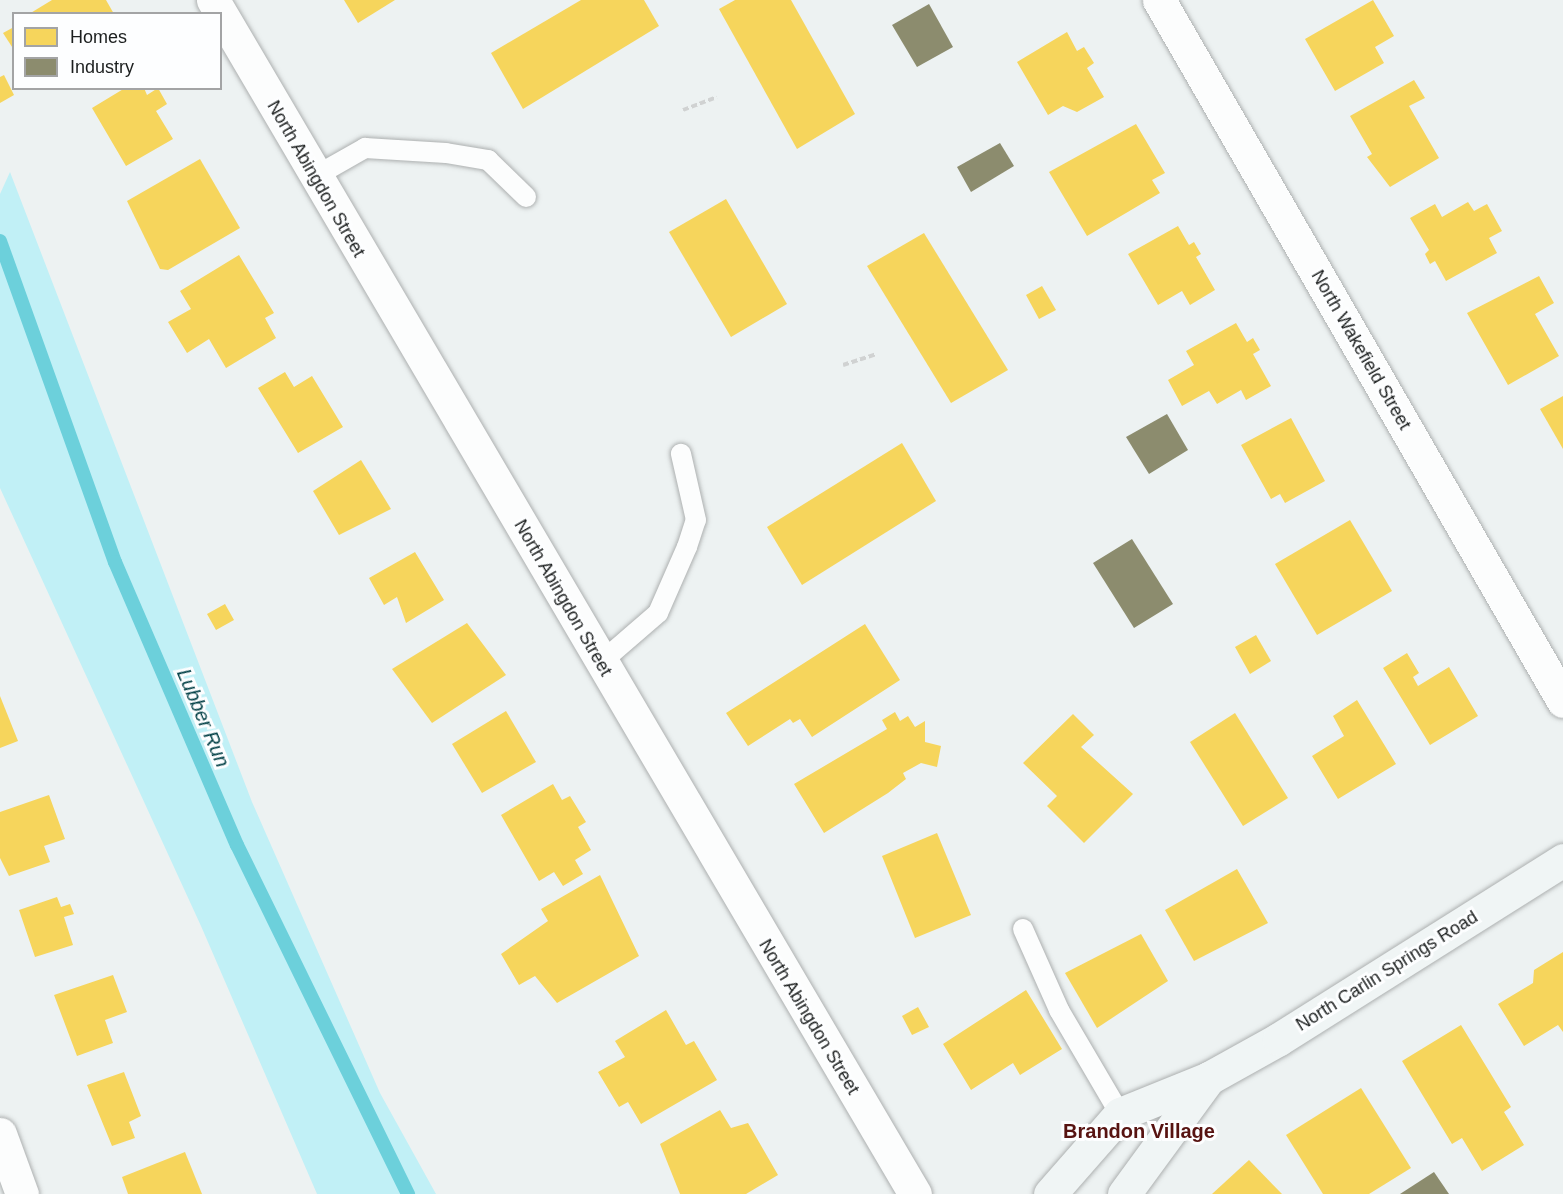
<!DOCTYPE html>
<html>
<head>
<meta charset="utf-8">
<style>
  body { margin:0 }
  #map { position:relative; width:1563px; height:1194px; overflow:hidden; background:#edf2f2; font-family:Helvetica,sans-serif }
  div>[style] { position:absolute }
  .green>* { inset:0; background:#c1f0f6 }
  .homes>* { inset:0; background:#f6d55c }
  .industry>* { inset:0; background:#8c8c6e }
  .stream>* { height:14px; margin:-7px; padding:0 7px; transform-origin:7px; border-radius:7px; background:#6cd0db }
  .path>* { height:4px; margin-top:-2px; transform-origin:0; background:repeating-linear-gradient(90deg,#d0d2d2 0 6px,transparent 0 9px) }
  .roads { filter:drop-shadow(0 0 2px #adb0b0) drop-shadow(0 0 2px #adb0b0) }
  .service>* { height:20px; margin:-10px; padding:0 10px; transform-origin:10px; border-radius:10px; background:#fcfdfd }
  .minor>* { height:33px; margin:-16.5px; padding:0 16.5px; transform-origin:16.5px; border-radius:16.5px; background:#fcfdfd }
  .secondary>* { height:33px; margin:-16.5px; padding:0 16.5px; transform-origin:16.5px; border-radius:16.5px; background:#f0f5f5 }
  span { translate:-50% -50%; white-space:nowrap; text-align:center; line-height:1.15; -webkit-text-stroke:6px #fdfeff; paint-order:stroke }
  .street-label { font-size:18px; color:#1b1e1e }
  .water-label { font-size:20px; color:#003f45; font-style:italic }
  .neighbourhood-label { font-size:20px; color:#571311; font-weight:700 }
  .legend { position:absolute; left:12px; top:12px; width:210px; height:78px; box-sizing:border-box; background:#fdfeff; border:2px solid #a3a4a5; margin:0; padding:8px 10px; list-style:none; font-size:18px; color:#1b1e1e }
  .legend li { display:flex; align-items:center; gap:12px; height:30px }
  .legend b { width:30px; border:2px solid #a3a4a5 }
</style>
</head>
<body>
<div id="map">
  <div class="green">
    <i style="clip-path:polygon(10px 172px,252px 802px,380px 1093px,436px 1194px,317px 1194px,201px 926px,0 488px,0 194px)"></i>
  </div>
  <div class="homes">
    <i style="clip-path:polygon(52px 0,106px 0,114px 14px,29px 14px)"></i>
    <i style="clip-path:polygon(344px 0,395px 0,358px 23px)"></i>
    <i style="clip-path:polygon(581px 0,644px 0,659px 26px,523px 109px,491px 53px)"></i>
    <i style="clip-path:polygon(735px 0,791px 0,855px 114px,797px 149px,719px 9px)"></i>
    <i style="clip-path:polygon(1373px 0,1394px 36px,1375px 47px,1384px 63px,1335px 91px,1305px 39px)"></i>
    <i style="clip-path:polygon(14px 27px,14px 50px,3px 33px)"></i>
    <i style="clip-path:polygon(1067px 32px,1077px 51px,1084px 47px,1094px 63px,1087px 68px,1104px 97px,1077px 112px,1063px 106px,1048px 115px,1017px 62px)"></i>
    <i style="clip-path:polygon(4px 75px,14px 95px,0 103px,0 77px)"></i>
    <i style="clip-path:polygon(1414px 80px,1425px 98px,1409px 106px,1439px 158px,1390px 187px,1367px 157px,1372px 154px,1350px 116px)"></i>
    <i style="clip-path:polygon(125px 88px,144px 88px,147px 95px,158px 88px,167px 104px,156px 111px,173px 139px,126px 166px,92px 108px)"></i>
    <i style="clip-path:polygon(1136px 124px,1165px 173px,1152px 180px,1160px 193px,1087px 236px,1049px 172px)"></i>
    <i style="clip-path:polygon(200px 159px,240px 228px,168px 270px,160px 269px,127px 201px)"></i>
    <i style="clip-path:polygon(726px 199px,787px 304px,731px 337px,669px 232px)"></i>
    <i style="clip-path:polygon(1468px 202px,1474px 211px,1487px 204px,1502px 231px,1489px 238px,1497px 253px,1446px 281px,1435px 261px,1430px 264px,1425px 254px,1429px 250px,1410px 218px,1435px 204px,1442px 217px)"></i>
    <i style="clip-path:polygon(1178px 226px,1189px 245px,1194px 242px,1201px 254px,1196px 257px,1215px 290px,1190px 305px,1182px 291px,1158px 305px,1128px 254px)"></i>
    <i style="clip-path:polygon(924px 233px,1008px 370px,951px 403px,867px 266px)"></i>
    <i style="clip-path:polygon(239px 255px,274px 313px,265px 318px,276px 338px,226px 368px,209px 339px,187px 353px,168px 322px,191px 309px,180px 291px)"></i>
    <i style="clip-path:polygon(1539px 276px,1554px 303px,1535px 314px,1559px 356px,1508px 385px,1467px 313px)"></i>
    <i style="clip-path:polygon(1042px 286px,1056px 310px,1039px 319px,1026px 295px)"></i>
    <i style="clip-path:polygon(1236px 323px,1247px 342px,1253px 338px,1260px 350px,1253px 354px,1271px 386px,1246px 400px,1241px 390px,1217px 404px,1209px 391px,1182px 406px,1168px 380px,1194px 365px,1186px 351px)"></i>
    <i style="clip-path:polygon(285px 372px,294px 387px,312px 376px,343px 427px,298px 453px,258px 388px)"></i>
    <i style="clip-path:polygon(1563px 396px,1563px 449px,1540px 409px)"></i>
    <i style="clip-path:polygon(1291px 418px,1325px 481px,1285px 503px,1280px 494px,1271px 499px,1241px 445px)"></i>
    <i style="clip-path:polygon(902px 443px,936px 501px,802px 585px,767px 527px)"></i>
    <i style="clip-path:polygon(361px 460px,391px 509px,339px 535px,313px 491px)"></i>
    <i style="clip-path:polygon(1350px 520px,1392px 591px,1317px 635px,1275px 564px)"></i>
    <i style="clip-path:polygon(415px 552px,444px 600px,406px 623px,397px 597px,384px 605px,369px 578px)"></i>
    <i style="clip-path:polygon(225px 604px,234px 620px,216px 630px,207px 614px)"></i>
    <i style="clip-path:polygon(467px 623px,506px 675px,432px 723px,392px 669px)"></i>
    <i style="clip-path:polygon(865px 624px,900px 680px,812px 737px,800px 719px,793px 723px,790px 719px,748px 746px,726px 713px)"></i>
    <i style="clip-path:polygon(1256px 635px,1271px 661px,1250px 674px,1235px 647px)"></i>
    <i style="clip-path:polygon(1407px 653px,1419px 673px,1413px 677px,1418px 686px,1449px 667px,1478px 716px,1430px 745px,1383px 668px)"></i>
    <i style="clip-path:polygon(0 696px,18px 741px,0 748px)"></i>
    <i style="clip-path:polygon(1357px 700px,1396px 764px,1338px 799px,1312px 756px,1344px 736px,1333px 716px)"></i>
    <i style="clip-path:polygon(506px 711px,536px 762px,482px 793px,452px 744px)"></i>
    <i style="clip-path:polygon(895px 712px,900px 721px,908px 716px,915px 727px,925px 721px,925px 742px,941px 746px,937px 767px,921px 763px,903px 773px,906px 779px,888px 793px,824px 833px,794px 784px,887px 729px,882px 720px)"></i>
    <i style="clip-path:polygon(1235px 713px,1288px 798px,1243px 826px,1190px 742px)"></i>
    <i style="clip-path:polygon(1073px 714px,1094px 735px,1081px 747px,1133px 794px,1084px 843px,1047px 806px,1057px 796px,1023px 763px)"></i>
    <i style="clip-path:polygon(553px 784px,562px 800px,570px 796px,586px 822px,578px 827px,591px 850px,575px 860px,583px 874px,563px 886px,554px 872px,539px 881px,501px 815px)"></i>
    <i style="clip-path:polygon(49px 795px,65px 839px,44px 846px,50px 862px,9px 876px,0 858px,0 812px)"></i>
    <i style="clip-path:polygon(937px 833px,971px 915px,915px 938px,882px 856px)"></i>
    <i style="clip-path:polygon(1237px 869px,1268px 923px,1194px 961px,1165px 910px)"></i>
    <i style="clip-path:polygon(600px 875px,639px 956px,557px 1003px,535px 976px,519px 985px,501px 954px,548px 921px,541px 909px)"></i>
    <i style="clip-path:polygon(57px 897px,61px 907px,70px 904px,74px 914px,64px 917px,73px 945px,35px 957px,19px 910px)"></i>
    <i style="clip-path:polygon(1141px 934px,1168px 981px,1097px 1028px,1065px 973px)"></i>
    <i style="clip-path:polygon(1563px 952px,1563px 1032px,1558px 1025px,1524px 1046px,1498px 1004px,1533px 983px,1534px 970px)"></i>
    <i style="clip-path:polygon(113px 975px,127px 1012px,105px 1020px,113px 1043px,77px 1056px,54px 995px)"></i>
    <i style="clip-path:polygon(1026px 990px,1062px 1049px,1020px 1075px,1013px 1063px,971px 1090px,943px 1044px)"></i>
    <i style="clip-path:polygon(918px 1007px,929px 1027px,912px 1035px,902px 1016px)"></i>
    <i style="clip-path:polygon(666px 1010px,686px 1045px,694px 1041px,717px 1080px,641px 1124px,628px 1102px,619px 1107px,598px 1072px,625px 1057px,615px 1041px)"></i>
    <i style="clip-path:polygon(1461px 1025px,1511px 1107px,1504px 1112px,1524px 1145px,1482px 1171px,1462px 1138px,1452px 1144px,1402px 1061px)"></i>
    <i style="clip-path:polygon(124px 1072px,141px 1116px,129px 1122px,135px 1138px,112px 1146px,87px 1085px)"></i>
    <i style="clip-path:polygon(1361px 1088px,1411px 1168px,1369px 1194px,1323px 1194px,1286px 1135px)"></i>
    <i style="clip-path:polygon(720px 1110px,731px 1128px,748px 1123px,778px 1175px,746px 1194px,680px 1194px,660px 1144px)"></i>
    <i style="clip-path:polygon(185px 1152px,202px 1194px,128px 1194px,122px 1177px)"></i>
    <i style="clip-path:polygon(1249px 1160px,1282px 1194px,1212px 1194px)"></i>
  </div>
  <div class="industry">
    <i style="clip-path:polygon(929px 4px,953px 47px,917px 67px,892px 25px)"></i>
    <i style="clip-path:polygon(1000px 143px,1014px 166px,971px 192px,957px 167px)"></i>
    <i style="clip-path:polygon(1167px 414px,1188px 450px,1149px 474px,1126px 437px)"></i>
    <i style="clip-path:polygon(1132px 539px,1173px 604px,1134px 628px,1093px 563px)"></i>
    <i style="clip-path:polygon(1434px 1172px,1449px 1194px,1400px 1194px)"></i>
  </div>
  <div class="stream">
    <i style="left:0;top:241px;width:341px;rotate:70.3deg"></i>
    <i style="left:115px;top:562px;width:308px;rotate:66.7deg"></i>
    <i style="left:237px;top:845px;width:389px;rotate:63.9deg"></i>
  </div>
  <div class="path">
    <i style="left:683px;top:110px;width:36px;rotate:-21deg"></i>
    <i style="left:843px;top:365px;width:35px;rotate:-18deg"></i>
  </div>
  <div class="roads">
    <div class="service">
      <i style="left:314px;top:177px;width:59px;rotate:-29.6deg"></i>
      <i style="left:365px;top:148px;width:81px;rotate:3.5deg"></i>
      <i style="left:446px;top:153px;width:43px;rotate:9.5deg"></i>
      <i style="left:488px;top:160px;width:53px;rotate:44.2deg"></i>
      <i style="left:599px;top:664px;width:78px;rotate:-40.8deg"></i>
      <i style="left:658px;top:613px;width:72px;rotate:-66.3deg"></i>
      <i style="left:687px;top:547px;width:28px;rotate:-72deg"></i>
      <i style="left:696px;top:520px;width:68px;rotate:-102.8deg"></i>
      <i style="left:1023px;top:929px;width:89px;rotate:66deg"></i>
      <i style="left:1059px;top:1010px;width:121px;rotate:59.6deg"></i>
    </div>
    <div class="minor">
      <i style="left:213px;top:0;width:1385px;rotate:59.55deg"></i>
      <i style="left:1159px;top:0;width:809px;rotate:60.04deg"></i>
      <i style="left:0;top:1134px;width:64px;rotate:69.9deg"></i>
    </div>
    <div class="secondary">
      <i style="left:1050px;top:1194px;width:106px;rotate:-48.8deg"></i>
      <i style="left:1120px;top:1114px;width:96px;rotate:-22deg"></i>
      <i style="left:1209px;top:1078px;width:80px;rotate:-29.1deg"></i>
      <i style="left:1279px;top:1039px;width:336px;rotate:-32.2deg"></i>
      <i style="left:1124px;top:1194px;width:144px;rotate:-53.8deg"></i>
    </div>
  </div>
  <div class="street-label">
    <span style="left:316px;top:179px;rotate:60deg">North Abingdon Street</span>
    <span style="left:1361px;top:350px;rotate:60deg">North Wakefield Street</span>
    <span style="left:563px;top:598px;rotate:60deg">North Abingdon Street</span>
    <span style="left:1387px;top:971px;rotate:-32deg">North Carlin Springs Road</span>
    <span style="left:809px;top:1017px;rotate:59deg">North Abingdon Street</span>
  </div>
  <div class="water-label">
    <span style="left:203px;top:718px;rotate:67deg">Lubber Run</span>
  </div>
  <div class="neighbourhood-label">
    <span style="left:1139px;top:1131px">Brandon Village</span>
  </div>
  <ul class="legend">
  <li><b style="height:16px;background:#f6d55c"></b>Homes</li>
  <li><b style="height:16px;background:#8c8c6e"></b>Industry</li>
  </ul>
</div>
</body>
</html>
